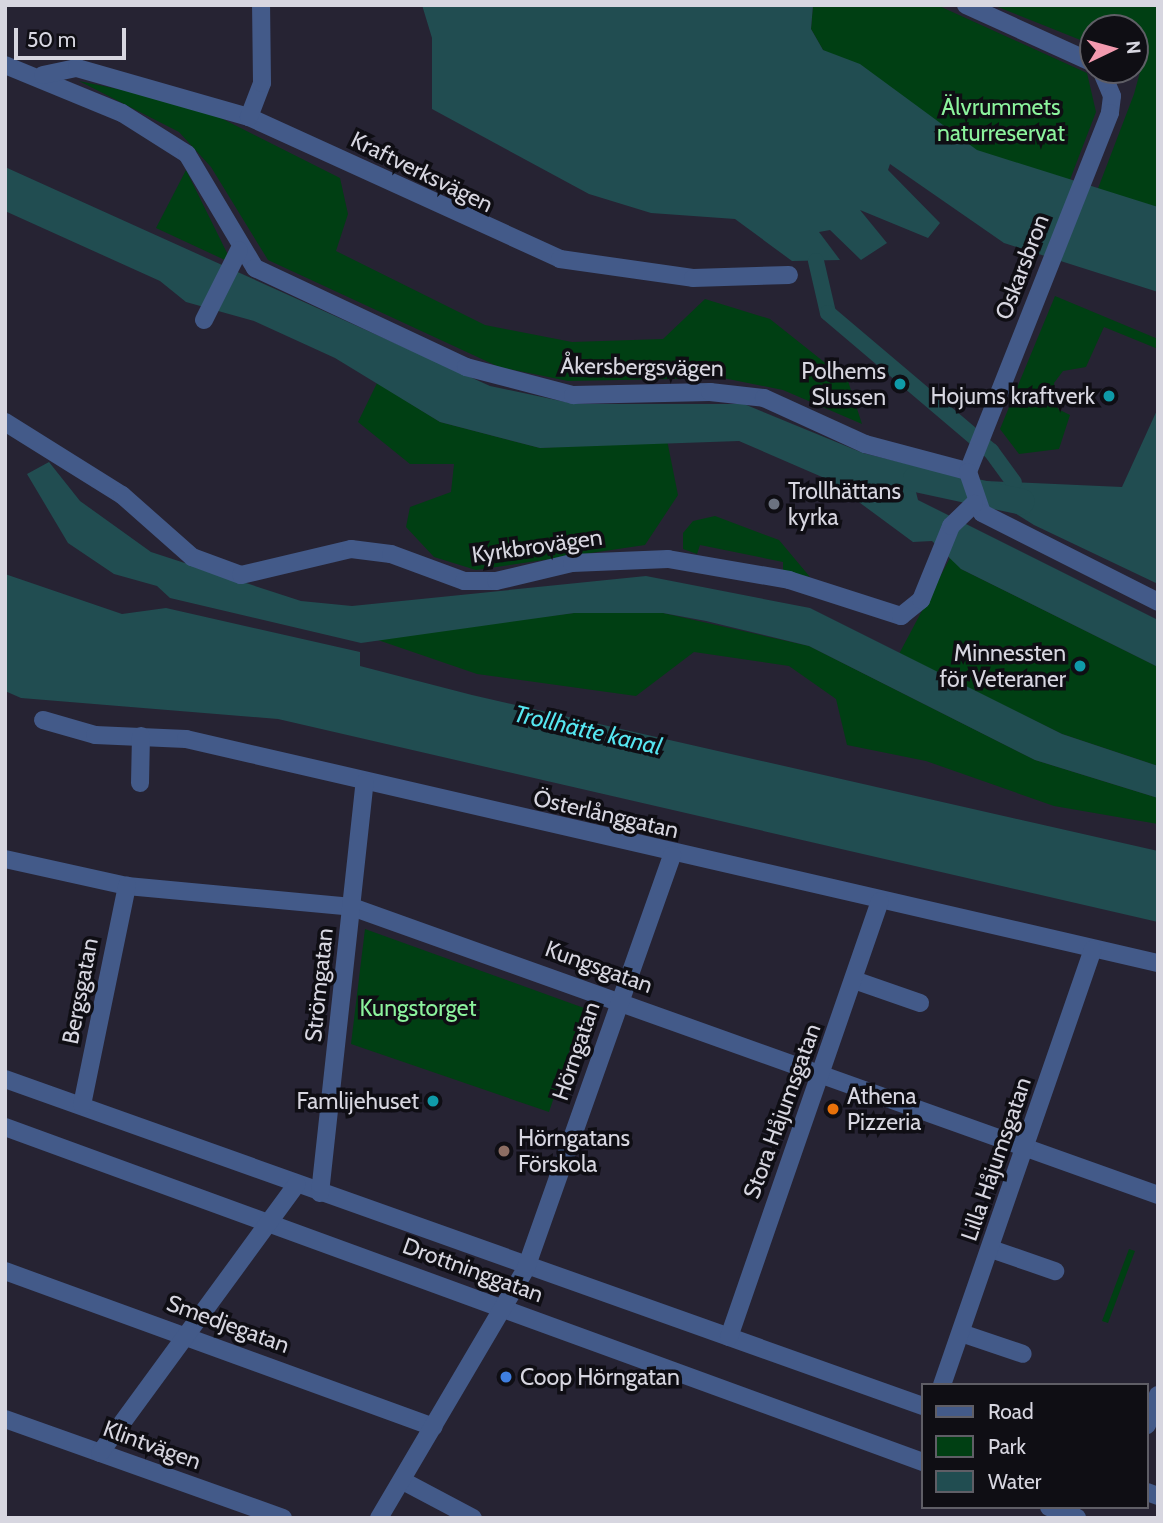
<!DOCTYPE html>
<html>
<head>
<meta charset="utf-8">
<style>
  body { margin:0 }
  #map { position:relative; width:1163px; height:1523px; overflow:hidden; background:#262333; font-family:Cabin,sans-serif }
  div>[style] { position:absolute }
  .green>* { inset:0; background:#003f13 }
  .water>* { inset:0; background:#214d51 }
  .canal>* { height:16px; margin:-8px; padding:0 8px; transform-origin:8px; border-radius:8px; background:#214d51 }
  .river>* { height:26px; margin:-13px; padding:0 13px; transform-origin:13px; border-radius:13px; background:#214d51 }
  .minor>* { height:18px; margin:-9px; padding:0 9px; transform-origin:9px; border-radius:9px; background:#435a89 }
  .dots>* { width:19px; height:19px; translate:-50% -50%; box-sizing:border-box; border:4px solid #0f0e14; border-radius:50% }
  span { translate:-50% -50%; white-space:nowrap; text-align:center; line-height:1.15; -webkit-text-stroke:7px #0f0e14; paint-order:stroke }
  .park-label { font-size:23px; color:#8cf39d }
  .street-label { font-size:23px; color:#d7d6e0 }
  .poi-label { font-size:23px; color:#d7d6e0 }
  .right { translate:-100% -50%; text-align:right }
  .left { translate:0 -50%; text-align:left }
  .water-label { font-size:24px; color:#56e6f1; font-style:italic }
  .frame { position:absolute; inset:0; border:7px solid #d7d6e0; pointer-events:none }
  .legend { position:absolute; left:921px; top:1383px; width:228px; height:126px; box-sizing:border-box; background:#0f0e14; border:2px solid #5f5e66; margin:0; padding:9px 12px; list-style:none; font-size:21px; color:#d7d6e0 }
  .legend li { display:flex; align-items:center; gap:14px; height:35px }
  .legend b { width:35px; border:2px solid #5f5e66 }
  .north { position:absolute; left:1079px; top:14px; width:70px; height:70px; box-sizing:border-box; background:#0f0e14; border:2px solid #5f5e66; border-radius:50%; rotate:85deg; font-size:19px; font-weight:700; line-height:28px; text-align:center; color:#d7d6e0 }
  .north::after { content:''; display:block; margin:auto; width:24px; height:32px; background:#f29aaf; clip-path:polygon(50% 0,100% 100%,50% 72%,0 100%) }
  .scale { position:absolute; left:14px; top:28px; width:112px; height:32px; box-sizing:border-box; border:4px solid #d7d6e0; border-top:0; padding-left:9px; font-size:21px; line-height:24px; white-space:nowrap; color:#d7d6e0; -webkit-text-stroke:5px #0f0e14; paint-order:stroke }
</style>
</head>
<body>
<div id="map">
  <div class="green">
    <i style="clip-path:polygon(813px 5px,937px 5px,1087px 73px,1096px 112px,1056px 216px,823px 50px,811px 29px)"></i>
    <i style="clip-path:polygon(993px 5px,1158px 5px,1158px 235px,1081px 233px,1134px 94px,1140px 72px,1135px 28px,1093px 28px,1093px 45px)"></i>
    <i style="clip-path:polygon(79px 81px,195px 105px,340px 178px,348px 214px,336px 251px,485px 325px,572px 342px,663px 339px,705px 299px,770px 319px,848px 381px,862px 424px,783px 390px,723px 378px,568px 381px,499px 367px,268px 260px,211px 167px,179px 132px)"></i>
    <i style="clip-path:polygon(186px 170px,230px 259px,227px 261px,156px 228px)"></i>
    <i style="clip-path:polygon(1055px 296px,1158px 339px,1158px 349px,1104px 327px,1086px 367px,1063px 371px,1054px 383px,1058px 409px,1070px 415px,1059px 449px,1019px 454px,1000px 429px)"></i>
    <i style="clip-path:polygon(377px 383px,440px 422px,540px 448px,667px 440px,678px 495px,645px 545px,476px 570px,434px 557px,406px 527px,410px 507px,451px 492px,454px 464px,410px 464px,358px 422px)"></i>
    <i style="clip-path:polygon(715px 516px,779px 540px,810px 577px,783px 571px,783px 562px,700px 545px,697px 554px,683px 549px,683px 533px,693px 521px)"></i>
    <i style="clip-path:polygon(951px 556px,961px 569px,1158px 667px,1158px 766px,1062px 734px,899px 654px)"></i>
    <i style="clip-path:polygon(574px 613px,663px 613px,809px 646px,1035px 760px,1158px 798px,1158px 824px,1054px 806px,926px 761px,847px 745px,836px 699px,789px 666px,694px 652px,636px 696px,477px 674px,372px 638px)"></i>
    <i style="clip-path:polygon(365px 929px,584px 1008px,549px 1112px,351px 1044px)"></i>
    <i style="clip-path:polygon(1129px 1249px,1135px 1251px,1108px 1323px,1102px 1321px)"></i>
  </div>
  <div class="water">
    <i style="clip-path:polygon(422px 5px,813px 5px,811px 29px,823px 50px,860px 64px,977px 150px,1158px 207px,1158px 292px,1004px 243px,890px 164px,888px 170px,940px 223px,928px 238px,860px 210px,887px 243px,861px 260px,830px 230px,819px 232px,840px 260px,792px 261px,735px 219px,651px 213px,589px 194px,432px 109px,432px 38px)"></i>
    <i style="clip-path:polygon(5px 167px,490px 386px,575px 404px,744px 404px,863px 453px,940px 472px,950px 484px,949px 499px,915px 488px,918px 500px,1158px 620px,1158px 667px,961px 569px,932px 541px,913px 542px,829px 480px,739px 441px,540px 448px,440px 422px,335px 358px,254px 321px,186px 302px,160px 281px,5px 211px)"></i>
    <i style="clip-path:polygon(1158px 408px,1158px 584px,1034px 525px,1013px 512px,1010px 500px,989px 496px,986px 481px,1122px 487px)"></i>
    <i style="clip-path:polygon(49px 462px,80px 501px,151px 552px,301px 601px,352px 606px,646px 576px,810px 608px,1062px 734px,1158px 766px,1158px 798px,1035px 760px,809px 646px,706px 621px,663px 613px,574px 613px,361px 643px,170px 598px,157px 586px,114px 574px,68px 543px,27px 474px)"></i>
    <i style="clip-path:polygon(5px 574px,122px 614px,166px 608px,360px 652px,360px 666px,472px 695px,1158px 851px,1158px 922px,278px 719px,21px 698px,5px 691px)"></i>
  </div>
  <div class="canal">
    <i style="left:816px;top:261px;width:53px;rotate:77deg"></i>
    <i style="left:828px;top:313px;width:214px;rotate:40.3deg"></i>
    <i style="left:991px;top:451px;width:39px;rotate:54deg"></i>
  </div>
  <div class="river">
    <i style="left:916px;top:479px;width:108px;rotate:12.2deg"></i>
  </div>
  <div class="minor">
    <i style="left:966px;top:5px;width:140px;rotate:24.5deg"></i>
    <i style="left:5px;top:65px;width:126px;rotate:22.3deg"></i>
    <i style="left:122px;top:113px;width:77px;rotate:32.2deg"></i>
    <i style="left:187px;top:154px;width:133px;rotate:59.2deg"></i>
    <i style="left:255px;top:268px;width:233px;rotate:25.1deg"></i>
    <i style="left:466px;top:367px;width:111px;rotate:14.7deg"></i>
    <i style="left:573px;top:395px;width:137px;rotate:-1.3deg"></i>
    <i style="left:710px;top:392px;width:54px;rotate:6.3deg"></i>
    <i style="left:764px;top:398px;width:111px;rotate:24.5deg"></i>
    <i style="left:865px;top:444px;width:106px;rotate:14.8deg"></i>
    <i style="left:1101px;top:70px;width:28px;rotate:67deg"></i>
    <i style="left:1112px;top:96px;width:17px;rotate:97deg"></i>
    <i style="left:1110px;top:113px;width:386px;rotate:111.6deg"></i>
    <i style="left:968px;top:472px;width:43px;rotate:71.1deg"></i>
    <i style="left:982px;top:513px;width:197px;rotate:26.8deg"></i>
    <i style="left:43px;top:75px;width:35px;rotate:-12deg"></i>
    <i style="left:77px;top:68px;width:179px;rotate:15.9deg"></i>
    <i style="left:249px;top:117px;width:342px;rotate:24.5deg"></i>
    <i style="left:560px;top:259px;width:134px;rotate:8.1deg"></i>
    <i style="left:693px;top:278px;width:96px;rotate:-1.8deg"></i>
    <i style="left:249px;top:117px;width:36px;rotate:-69deg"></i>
    <i style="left:262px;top:83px;width:78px;rotate:-90.7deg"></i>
    <i style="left:204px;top:320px;width:78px;rotate:-63.4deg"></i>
    <i style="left:5px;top:422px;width:138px;rotate:32deg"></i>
    <i style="left:122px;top:495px;width:94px;rotate:41.5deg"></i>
    <i style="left:192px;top:557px;width:52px;rotate:20.2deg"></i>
    <i style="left:241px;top:575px;width:113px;rotate:-13.3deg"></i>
    <i style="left:351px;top:549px;width:40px;rotate:7.1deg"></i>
    <i style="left:391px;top:554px;width:78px;rotate:20.3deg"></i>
    <i style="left:464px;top:581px;width:32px"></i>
    <i style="left:496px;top:581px;width:78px;rotate:-13.3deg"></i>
    <i style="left:572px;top:563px;width:96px;rotate:-2.4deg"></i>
    <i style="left:668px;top:559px;width:123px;rotate:9.8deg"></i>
    <i style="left:789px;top:580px;width:118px;rotate:17.8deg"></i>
    <i style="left:901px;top:616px;width:26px;rotate:-39deg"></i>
    <i style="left:921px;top:600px;width:80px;rotate:-67.9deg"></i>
    <i style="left:951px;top:526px;width:32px;rotate:-44deg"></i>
    <i style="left:43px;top:720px;width:54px;rotate:16.1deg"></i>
    <i style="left:95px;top:735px;width:91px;rotate:2.5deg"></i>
    <i style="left:186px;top:739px;width:997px;rotate:12.98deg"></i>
    <i style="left:140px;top:783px;width:47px;rotate:-88.8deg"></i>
    <i style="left:5px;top:859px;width:125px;rotate:12.5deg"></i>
    <i style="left:127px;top:886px;width:226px;rotate:5.3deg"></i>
    <i style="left:352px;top:907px;width:856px;rotate:19.66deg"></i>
    <i style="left:854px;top:980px;width:70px;rotate:19.2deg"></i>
    <i style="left:5px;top:1079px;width:975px;rotate:19.61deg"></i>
    <i style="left:82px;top:1105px;width:224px;rotate:-78.4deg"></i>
    <i style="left:5px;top:1127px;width:977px;rotate:20.05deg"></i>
    <i style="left:320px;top:1193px;width:413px;rotate:-83.8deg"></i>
    <i style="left:991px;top:1249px;width:68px;rotate:19deg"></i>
    <i style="left:5px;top:1271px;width:456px;rotate:20deg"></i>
    <i style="left:961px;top:1333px;width:65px;rotate:18.7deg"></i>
    <i style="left:729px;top:1337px;width:461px;rotate:-70.9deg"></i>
    <i style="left:942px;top:1385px;width:461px;rotate:-70.9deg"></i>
    <i style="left:5px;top:1419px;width:295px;rotate:19.6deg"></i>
    <i style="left:1147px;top:1425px;width:32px;rotate:-70deg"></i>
    <i style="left:100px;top:1453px;width:333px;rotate:-53.8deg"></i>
    <i style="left:403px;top:1481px;width:79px;rotate:27.9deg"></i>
    <i style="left:1147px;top:1492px;width:12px;rotate:20deg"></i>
    <i style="left:1049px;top:1507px;width:30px;rotate:21deg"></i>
    <i style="left:379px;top:1518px;width:290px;rotate:-59.5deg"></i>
    <i style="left:526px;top:1268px;width:438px;rotate:-70.5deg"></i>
  </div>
  <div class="dots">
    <i style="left:900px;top:384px;background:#0f9aa8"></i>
    <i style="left:1109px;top:396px;background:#0f9aa8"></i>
    <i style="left:774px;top:504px;background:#6b7280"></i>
    <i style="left:1080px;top:666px;background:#0f9aa8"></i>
    <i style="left:433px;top:1101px;background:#0f9aa8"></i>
    <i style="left:833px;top:1109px;background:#e8710a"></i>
    <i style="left:504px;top:1151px;background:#8d6e63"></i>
    <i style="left:506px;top:1377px;background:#3f7fe0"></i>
  </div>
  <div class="park-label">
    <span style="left:1001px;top:120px">Älvrummets<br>naturreservat</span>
    <span style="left:418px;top:1008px">Kungstorget</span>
  </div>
  <div class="street-label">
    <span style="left:422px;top:172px;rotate:26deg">Kraftverksvägen</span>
    <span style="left:1022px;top:267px;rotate:-69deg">Oskarsbron</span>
    <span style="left:642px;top:367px;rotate:1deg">Åkersbergsvägen</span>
    <span style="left:537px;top:546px;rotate:-8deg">Kyrkbrovägen</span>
    <span style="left:606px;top:814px;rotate:13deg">Österlånggatan</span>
    <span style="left:599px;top:967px;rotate:20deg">Kungsgatan</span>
    <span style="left:319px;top:985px;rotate:-84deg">Strömgatan</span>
    <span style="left:80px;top:991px;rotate:-79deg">Bergsgatan</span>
    <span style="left:576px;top:1051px;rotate:-71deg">Hörngatan</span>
    <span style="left:782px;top:1111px;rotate:-70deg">Stora Håjumsgatan</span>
    <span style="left:996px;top:1159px;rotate:-71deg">Lilla Håjumsgatan</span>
    <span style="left:473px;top:1270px;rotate:20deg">Drottninggatan</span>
    <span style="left:228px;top:1324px;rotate:20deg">Smedjegatan</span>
    <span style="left:152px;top:1445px;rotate:20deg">Klintvägen</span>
  </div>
  <div class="poi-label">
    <span class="right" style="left:886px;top:384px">Polhems<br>Slussen</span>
    <span class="right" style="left:1095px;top:396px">Hojums kraftverk</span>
    <span class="left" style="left:788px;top:504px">Trollhättans<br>kyrka</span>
    <span class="right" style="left:1066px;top:666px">Minnessten<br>för Veteraner</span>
    <span class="left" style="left:847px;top:1109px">Athena<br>Pizzeria</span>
    <span class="right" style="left:419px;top:1101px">Famlijehuset</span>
    <span class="left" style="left:518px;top:1151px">Hörngatans<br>Förskola</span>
    <span class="left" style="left:520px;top:1377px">Coop Hörngatan</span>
  </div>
  <div class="water-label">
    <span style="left:588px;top:730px;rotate:13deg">Trollhätte kanal</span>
  </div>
  <div class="frame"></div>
  <ul class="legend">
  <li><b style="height:9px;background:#435a89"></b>Road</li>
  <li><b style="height:19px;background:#003f13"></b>Park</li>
  <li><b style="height:19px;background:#214d51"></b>Water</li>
  </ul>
  <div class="north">N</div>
  <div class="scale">50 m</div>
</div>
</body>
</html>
